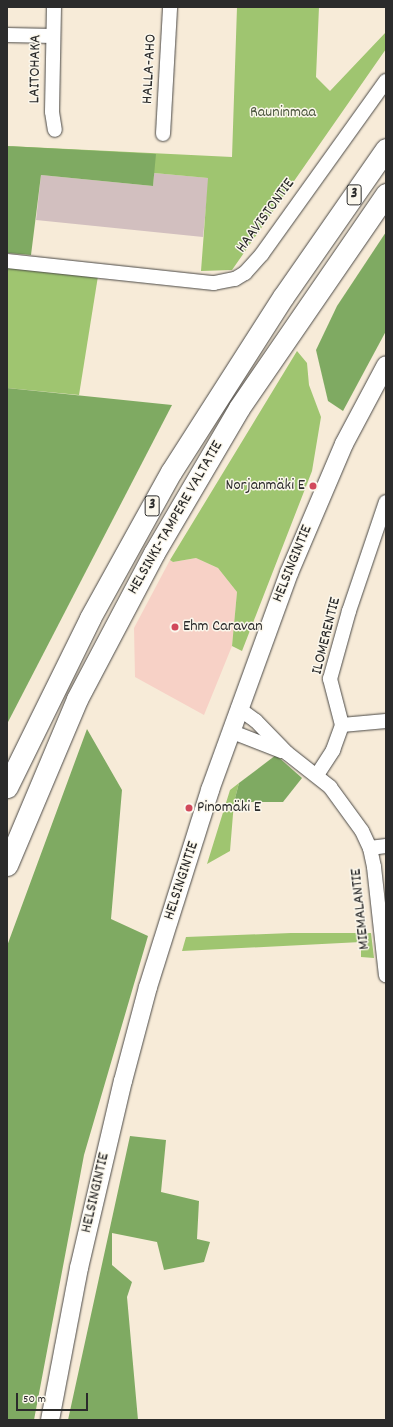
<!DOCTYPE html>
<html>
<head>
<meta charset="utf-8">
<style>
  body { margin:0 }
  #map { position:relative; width:393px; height:1427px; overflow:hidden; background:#f7ebd8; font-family:Dekko,sans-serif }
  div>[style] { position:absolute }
  .built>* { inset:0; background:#f7d1c6 }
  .industrial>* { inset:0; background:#d2bfbf }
  .green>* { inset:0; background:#9fc570 }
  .forest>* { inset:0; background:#7faa62 }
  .roads { filter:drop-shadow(0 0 1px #4a4845) drop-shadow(0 0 1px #4a4845) }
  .minor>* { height:14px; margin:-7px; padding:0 7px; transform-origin:7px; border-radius:7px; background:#fff }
  .major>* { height:18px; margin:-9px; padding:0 9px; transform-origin:9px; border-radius:9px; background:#fff }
  .highway>* { height:21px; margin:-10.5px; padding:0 10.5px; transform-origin:10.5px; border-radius:10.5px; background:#fff }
  .dots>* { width:11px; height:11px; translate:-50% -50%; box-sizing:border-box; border:2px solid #fbf7ec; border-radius:50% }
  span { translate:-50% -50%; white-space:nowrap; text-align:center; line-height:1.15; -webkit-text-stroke:3px #fbf7ec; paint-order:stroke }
  .shield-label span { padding:1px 3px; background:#fbf7ec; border:1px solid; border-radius:3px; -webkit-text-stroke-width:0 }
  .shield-label { font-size:15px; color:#2b2b2b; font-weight:700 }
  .street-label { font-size:16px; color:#2b2b2b }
  .park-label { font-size:16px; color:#4e5940 }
  .poi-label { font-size:16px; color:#2b2b2b }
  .right { translate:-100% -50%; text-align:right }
  .left { translate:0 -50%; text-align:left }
  .frame { position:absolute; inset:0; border:8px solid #2b2b2b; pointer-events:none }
  .scale { position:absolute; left:16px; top:1393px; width:72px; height:18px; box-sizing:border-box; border:2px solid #2b2b2b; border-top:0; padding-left:5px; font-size:12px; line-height:14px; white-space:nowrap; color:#2b2b2b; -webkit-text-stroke:3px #fbf7ec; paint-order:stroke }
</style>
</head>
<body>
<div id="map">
  <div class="built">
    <i style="clip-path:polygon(196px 558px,218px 568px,237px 592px,232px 646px,204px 715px,135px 677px,134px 628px,170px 560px,173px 562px)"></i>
  </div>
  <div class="industrial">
    <i style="clip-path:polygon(154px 173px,209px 178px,203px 237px,36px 220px,41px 175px,153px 186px)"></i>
  </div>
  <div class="green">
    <i style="clip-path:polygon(237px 7px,319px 7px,316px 77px,330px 91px,386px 32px,386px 49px,232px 270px,201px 271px,208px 178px,154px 173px,7px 146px,232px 157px)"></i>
    <i style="clip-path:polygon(7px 267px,98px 276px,79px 395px,7px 388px)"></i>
    <i style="clip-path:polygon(297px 351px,307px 363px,309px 385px,321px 417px,312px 471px,242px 651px,232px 646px,237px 592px,218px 568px,196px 558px,173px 562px,170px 560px)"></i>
    <i style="clip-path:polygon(239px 783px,234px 802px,230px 851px,207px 864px,230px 790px)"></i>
    <i style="clip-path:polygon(291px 933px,371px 933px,374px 958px,361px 957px,361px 942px,182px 951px,186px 937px)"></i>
  </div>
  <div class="forest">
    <i style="clip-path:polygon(7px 146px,156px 154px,153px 186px,41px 175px,31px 255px,7px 253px)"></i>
    <i style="clip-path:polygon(386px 232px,386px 331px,343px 411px,328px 401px,316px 350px,337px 306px)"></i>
    <i style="clip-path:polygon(7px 388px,172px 405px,7px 724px)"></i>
    <i style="clip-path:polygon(87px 729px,122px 790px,111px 919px,148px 936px,84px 1155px,34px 1420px,7px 1420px,7px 946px)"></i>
    <i style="clip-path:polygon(276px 755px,302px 778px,283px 802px,234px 802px,239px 783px)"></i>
    <i style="clip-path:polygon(130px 1136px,166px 1140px,161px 1192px,199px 1201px,197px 1239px,210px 1242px,204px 1262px,164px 1270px,157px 1242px,112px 1233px,112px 1265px,132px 1282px,127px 1297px,138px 1420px,68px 1420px)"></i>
  </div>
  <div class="roads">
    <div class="minor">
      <i style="left:54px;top:7px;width:105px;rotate:91.1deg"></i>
      <i style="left:52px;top:112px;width:18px;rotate:81deg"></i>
      <i style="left:7px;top:35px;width:46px;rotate:1.2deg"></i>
      <i style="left:163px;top:134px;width:127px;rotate:-86.8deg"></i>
      <i style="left:7px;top:261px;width:208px;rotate:6.1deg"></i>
      <i style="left:214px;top:283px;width:21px;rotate:-11deg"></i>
      <i style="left:235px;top:279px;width:12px;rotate:-31deg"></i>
      <i style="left:245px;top:273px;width:25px;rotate:-48deg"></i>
      <i style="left:262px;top:254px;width:213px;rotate:-54.4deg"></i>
      <i style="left:238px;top:708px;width:22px;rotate:36deg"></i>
      <i style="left:256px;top:721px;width:45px;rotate:45.9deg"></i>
      <i style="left:287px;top:753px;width:55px;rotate:38.3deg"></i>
      <i style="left:330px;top:787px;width:54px;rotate:54deg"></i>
      <i style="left:362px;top:831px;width:19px;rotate:65deg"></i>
      <i style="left:370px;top:848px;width:19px;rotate:78deg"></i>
      <i style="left:374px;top:867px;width:109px;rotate:83.7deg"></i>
      <i style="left:342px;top:725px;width:44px;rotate:-5.2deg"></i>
      <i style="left:230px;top:731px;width:55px;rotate:21.4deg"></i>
      <i style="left:317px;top:775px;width:30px;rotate:-57deg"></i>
      <i style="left:333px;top:750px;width:27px;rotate:-70deg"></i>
      <i style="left:342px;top:725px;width:48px;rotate:-104.6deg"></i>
      <i style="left:330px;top:679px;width:71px;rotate:-74.4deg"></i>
      <i style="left:349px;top:611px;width:115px;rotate:-71.3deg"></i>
      <i style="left:370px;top:848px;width:16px;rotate:-7deg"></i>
    </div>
    <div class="major">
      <i style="left:50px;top:1420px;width:155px;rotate:-79.2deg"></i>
      <i style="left:79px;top:1268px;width:192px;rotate:-76.8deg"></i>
      <i style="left:123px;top:1081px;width:97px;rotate:-75.1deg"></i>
      <i style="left:148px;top:987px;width:207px;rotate:-72.5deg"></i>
      <i style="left:210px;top:790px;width:231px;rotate:-70deg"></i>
      <i style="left:289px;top:573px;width:140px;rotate:-66.9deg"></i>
      <i style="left:344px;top:444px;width:89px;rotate:-62deg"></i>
    </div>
    <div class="highway">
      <i style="left:7px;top:787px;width:188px;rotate:-63.8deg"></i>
      <i style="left:90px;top:618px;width:167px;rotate:-61deg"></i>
      <i style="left:171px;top:472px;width:208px;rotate:-57.4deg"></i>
      <i style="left:283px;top:297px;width:180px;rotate:-55.2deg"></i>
      <i style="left:7px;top:865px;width:180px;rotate:-67.1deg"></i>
      <i style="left:77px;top:699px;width:165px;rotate:-62.2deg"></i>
      <i style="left:154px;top:553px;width:168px;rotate:-59.6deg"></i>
      <i style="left:239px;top:408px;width:260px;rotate:-55.5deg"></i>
    </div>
  </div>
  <div class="dots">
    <i style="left:313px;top:486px;background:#d1495b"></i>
    <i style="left:175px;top:627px;background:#d1495b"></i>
    <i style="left:189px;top:808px;background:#d1495b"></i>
  </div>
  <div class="shield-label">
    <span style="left:354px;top:195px">3</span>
    <span style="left:152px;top:506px">3</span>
  </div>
  <div class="street-label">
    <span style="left:36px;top:69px;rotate:-89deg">LAITOHAKA</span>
    <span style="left:150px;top:69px;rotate:-87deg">HALLA-AHO</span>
    <span style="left:266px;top:216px;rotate:-54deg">HAAVISTONTIE</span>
    <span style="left:176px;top:518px;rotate:-60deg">HELSINKI-TAMPERE VALTATIE</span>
    <span style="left:293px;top:564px;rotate:-68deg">HELSINGINTIE</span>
    <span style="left:327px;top:636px;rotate:-76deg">ILOMERENTIE</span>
    <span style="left:182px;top:881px;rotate:-72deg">HELSINGINTIE</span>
    <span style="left:361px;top:909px;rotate:-96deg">MIEMALANTIE</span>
    <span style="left:96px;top:1193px;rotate:-77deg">HELSINGINTIE</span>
  </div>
  <div class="park-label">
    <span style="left:283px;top:113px">Rauninmaa</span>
  </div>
  <div class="poi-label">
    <span class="right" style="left:305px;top:486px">Norjanmäki E</span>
    <span class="left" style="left:183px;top:627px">Ehm Caravan</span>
    <span class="left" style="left:197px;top:808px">Pinomäki E</span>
  </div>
  <div class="frame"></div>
  <div class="scale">50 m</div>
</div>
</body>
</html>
